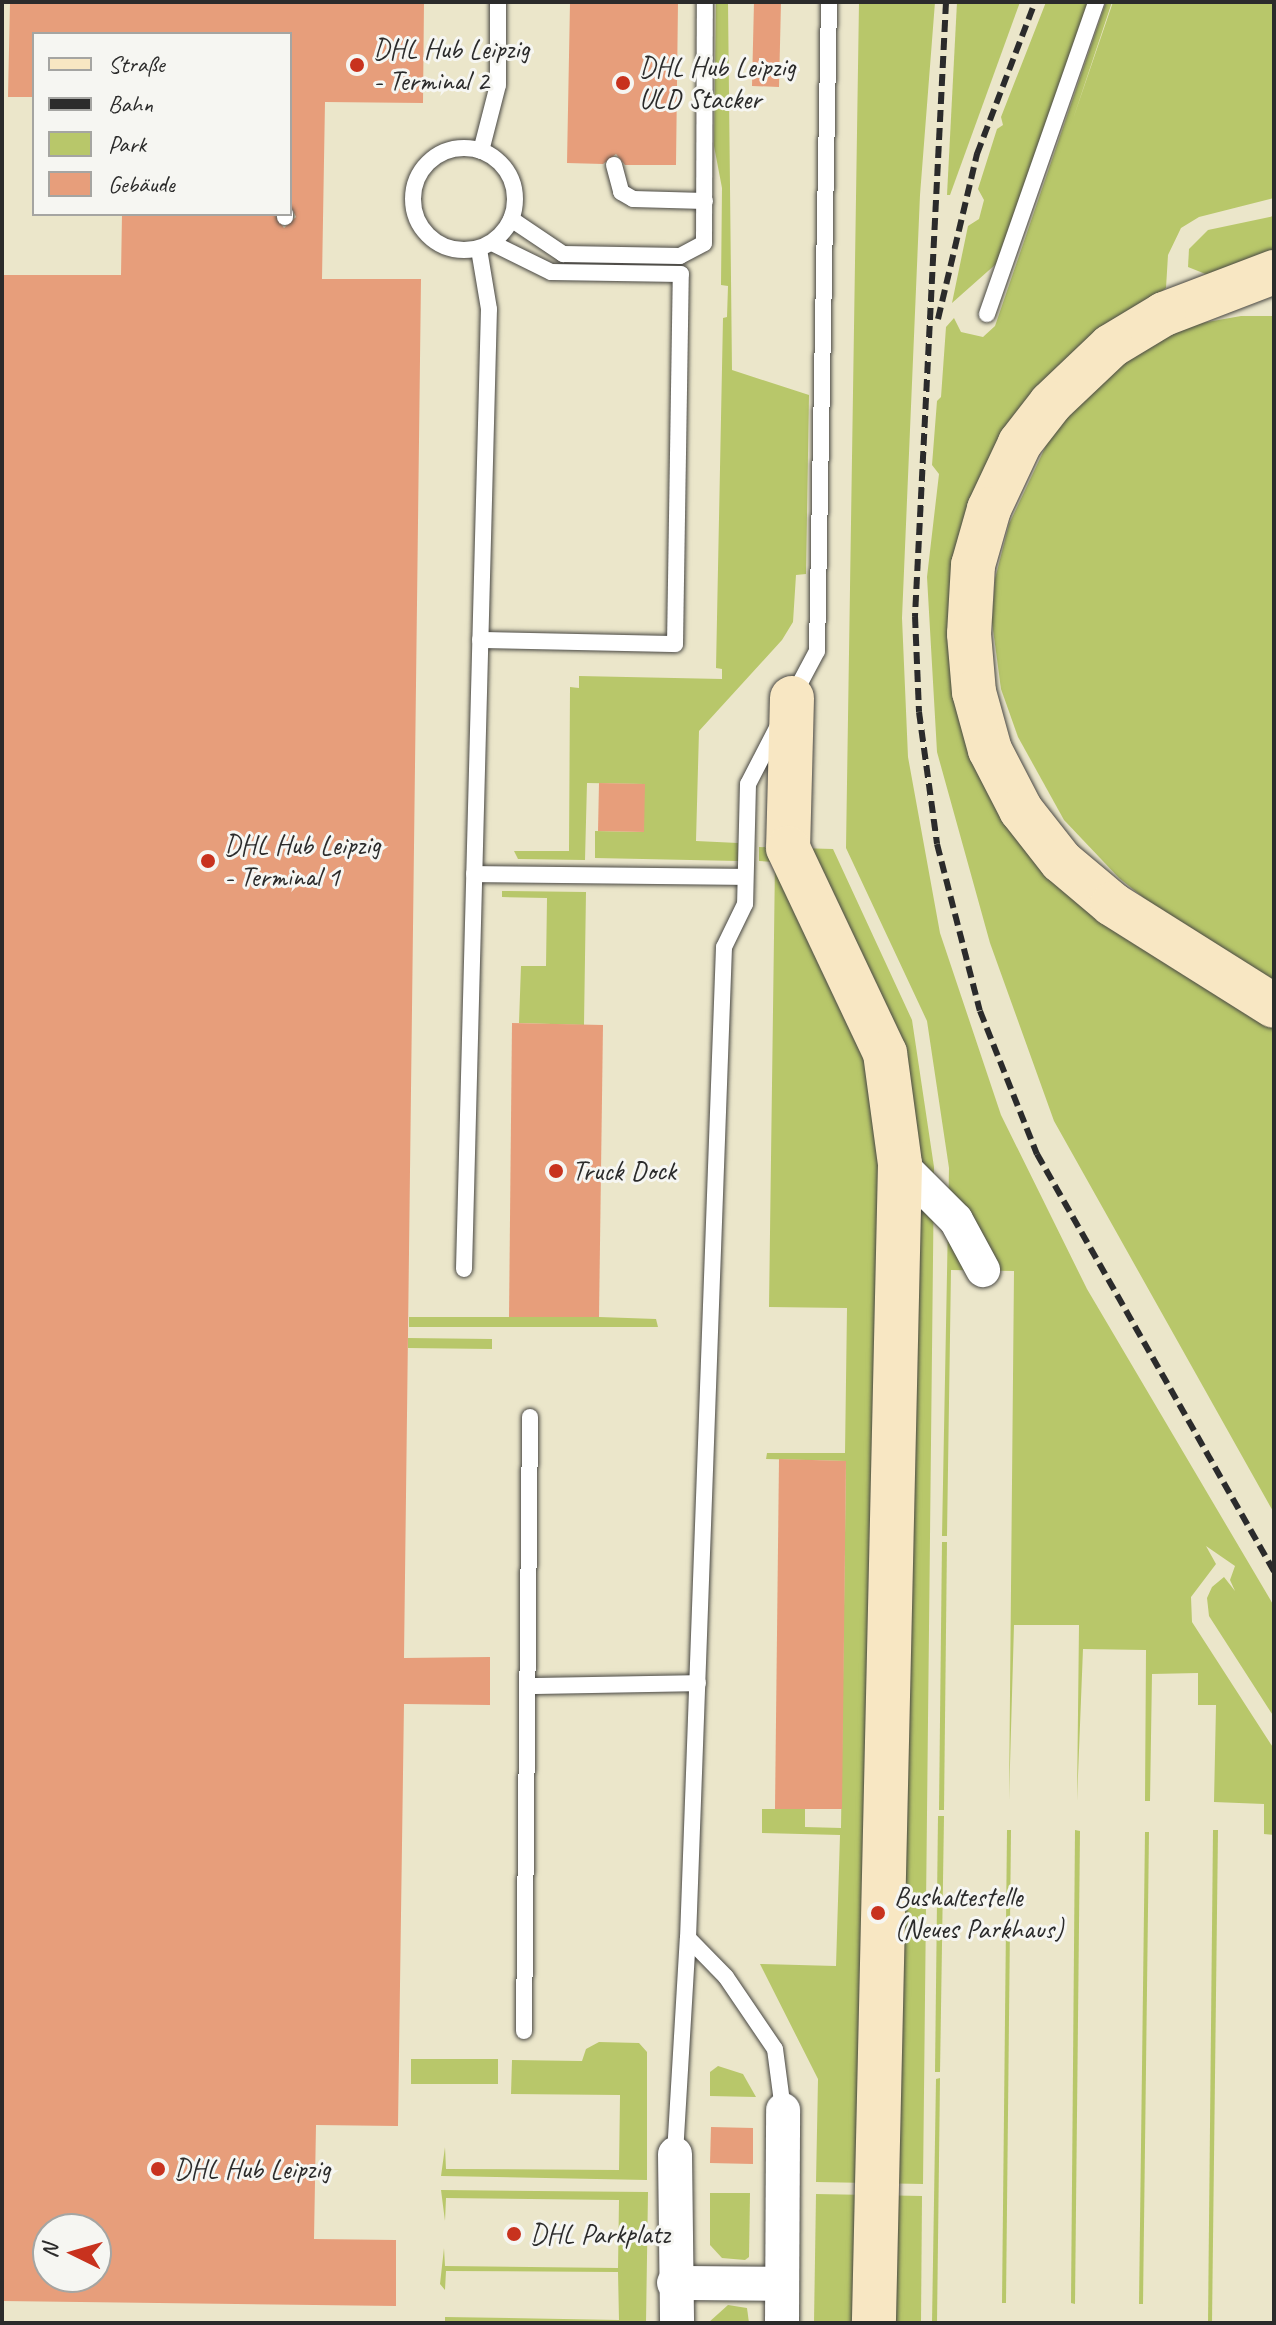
<!DOCTYPE html>
<html>
<head>
<meta charset="utf-8">
<style>
  body { margin:0 }
  #map { position:relative; width:1276px; height:2325px; overflow:hidden; background:#ebe6ca; font-family:Caveat,sans-serif }
  div>[style] { position:absolute }
  .green>* { inset:0; background:#b8c76a }
  .building>* { inset:0; background:#e79e7b }
  .roads { filter:drop-shadow(0 0 2px #484743) drop-shadow(0 0 2px #484743) }
  .lane>* { height:16px; margin:-8px; padding:0 8px; transform-origin:8px; border-radius:8px; background:#fff }
  .lane>.ring { margin:-8px; padding:0; box-sizing:content-box; background:none; border:16px solid #fff; border-radius:50% }
  .street>* { height:34px; margin:-17px; padding:0 17px; transform-origin:17px; border-radius:17px; background:#fff }
  .secondary>* { height:44px; margin:-22px; padding:0 22px; transform-origin:22px; border-radius:22px; background:#f8e7c3 }
  .rail>* { height:6px; margin-top:-3px; transform-origin:0; background:repeating-linear-gradient(90deg,#2b2b2b 0 12px,transparent 0 18px) }
  .dots>* { width:22px; height:22px; translate:-50% -50%; box-sizing:border-box; border:4px solid #f6f6f2; border-radius:50% }
  span { translate:-50% -50%; white-space:nowrap; text-align:center; line-height:1.15; -webkit-text-stroke:6px #f6f6f2; paint-order:stroke }
  .poi-label { font-size:28px; color:#2b2b2b }
  .left { translate:0 -50%; text-align:left }
  .frame { position:absolute; inset:0; border:4px solid #2b2b2b; pointer-events:none }
  .legend { position:absolute; left:32px; top:32px; width:260px; height:184px; box-sizing:border-box; background:#f6f6f2; border:2px solid #a5a5a2; margin:0; padding:10px 14px; list-style:none; font-size:24px; color:#2b2b2b }
  .legend li { display:flex; align-items:center; gap:16px; height:40px }
  .legend b { width:40px; border:2px solid #a5a5a2 }
  .north { position:absolute; left:32px; top:2213px; width:80px; height:80px; box-sizing:border-box; background:#f6f6f2; border:2px solid #a5a5a2; border-radius:50%; rotate:275deg; font-size:22px; font-weight:700; line-height:32px; text-align:center; color:#2b2b2b }
  .north::after { content:''; display:block; margin:auto; width:28px; height:36px; background:#c8321e; clip-path:polygon(50% 0,100% 100%,50% 72%,0 100%) }
</style>
</head>
<body>
<div id="map">
  <div class="green">
    <i style="clip-path:polygon(716px 2px,728px 2px,732px 370px,809px 395px,806px 574px,796px 575px,793px 622px,782px 640px,699px 731px,696px 841px,738px 843px,738px 861px,595px 858px,595px 831px,644px 832px,644px 784px,587px 783px,585px 860px,518px 859px,514px 851px,569px 851px,570px 687px,579px 688px,579px 676px,722px 679px,722px 669px,716px 668px,723px 318px,727px 317px,728px 286px,721px 285px,722px 188px,714px 146px)"></i>
    <i style="clip-path:polygon(859px 2px,935px 2px,920px 195px,902px 618px,908px 757px,940px 933px,1001px 1115px,1087px 1289px,1274px 1606px,1274px 1717px,1209px 1616px,1207px 1598px,1212px 1587px,1224px 1577px,1235px 1591px,1230px 1580px,1235px 1566px,1206px 1546px,1216px 1564px,1191px 1597px,1192px 1622px,1274px 1749px,1274px 1835px,1264px 1834px,1264px 1804px,1214px 1802px,1216px 1705px,1198px 1705px,1198px 1673px,1152px 1674px,1150px 1801px,1145px 1801px,1146px 1650px,1083px 1649px,1077px 1801px,1079px 1625px,1014px 1625px,1009px 1800px,1014px 1271px,951px 1270px,947px 1536px,942px 1536px,949px 1168px,927px 1021px,846px 848px)"></i>
    <i style="clip-path:polygon(957px 2px,1020px 2px,950px 195px,947px 195px)"></i>
    <i style="clip-path:polygon(1046px 2px,1093px 2px,1005px 256px,952px 303px,968px 226px,979px 219px,984px 200px,978px 189px,997px 129px,1003px 125px,1001px 117px)"></i>
    <i style="clip-path:polygon(1106px 2px,1112px 2px,1073px 119px,1113px 2px,1274px 2px,1274px 198px,1199px 217px,1181px 228px,1168px 255px,1166px 288px,1036px 392px,960px 689px,1140px 944px,1274px 1028px,1274px 1513px,1054px 1121px,990px 943px,937px 752px,927px 577px,939px 474px,932px 465px,937px 401px,941px 397px,946px 327px,954px 318px,961px 332px,983px 337px,995px 326px)"></i>
    <i style="clip-path:polygon(1274px 216px,1274px 258px,1213px 277px,1188px 267px,1189px 249px,1208px 230px)"></i>
    <i style="clip-path:polygon(1241px 316px,1274px 316px,1274px 984px,1159px 910px,1119px 878px,1064px 820px,1018px 737px,1001px 689px,992px 622px,995px 579px,1009px 524px,1052px 433px,1120px 364px,1152px 344px,1196px 324px)"></i>
    <i style="clip-path:polygon(759px 847px,833px 849px,912px 1020px,934px 1167px,923px 2184px,816px 2182px,818px 2079px,760px 1964px,836px 1966px,840px 1835px,762px 1833px,762px 1809px,805px 1809px,805px 1827px,841px 1828px,846px 1461px,766px 1459px,767px 1453px,845px 1453px,847px 1308px,769px 1307px,775px 862px,759px 861px)"></i>
    <i style="clip-path:polygon(502px 891px,586px 892px,584px 1025px,519px 1023px,521px 966px,546px 966px,547px 898px,502px 897px)"></i>
    <i style="clip-path:polygon(409px 1317px,599px 1317px,656px 1319px,658px 1327px,409px 1327px)"></i>
    <i style="clip-path:polygon(408px 1338px,492px 1339px,492px 1349px,408px 1348px)"></i>
    <i style="clip-path:polygon(942px 1542px,947px 1542px,944px 1810px,939px 1810px)"></i>
    <i style="clip-path:polygon(938px 1816px,944px 1816px,940px 2072px,935px 2072px)"></i>
    <i style="clip-path:polygon(1007px 1830px,1011px 1830px,1006px 2303px,1002px 2303px)"></i>
    <i style="clip-path:polygon(1075px 1830px,1080px 1831px,1075px 2304px,1071px 2303px)"></i>
    <i style="clip-path:polygon(1213px 1830px,1218px 1830px,1212px 2323px,1208px 2323px)"></i>
    <i style="clip-path:polygon(1145px 1832px,1149px 1832px,1143px 2304px,1139px 2304px)"></i>
    <i style="clip-path:polygon(599px 2042px,639px 2043px,647px 2052px,647px 2180px,441px 2176px,445px 2147px,446px 2169px,619px 2170px,620px 2095px,511px 2094px,512px 2060px,582px 2061px,586px 2049px)"></i>
    <i style="clip-path:polygon(411px 2059px,498px 2059px,498px 2084px,411px 2084px)"></i>
    <i style="clip-path:polygon(718px 2066px,743px 2074px,756px 2097px,710px 2096px,710px 2072px)"></i>
    <i style="clip-path:polygon(940px 2078px,937px 2323px,932px 2323px,936px 2079px)"></i>
    <i style="clip-path:polygon(441px 2190px,648px 2192px,646px 2323px,445px 2323px,445px 2317px,619px 2320px,618px 2272px,446px 2271px,445px 2290px,440px 2284px,444px 2248px,445px 2266px,618px 2268px,619px 2200px,446px 2198px,445px 2221px)"></i>
    <i style="clip-path:polygon(710px 2193px,750px 2193px,749px 2257px,745px 2260px,722px 2258px,710px 2245px)"></i>
    <i style="clip-path:polygon(816px 2194px,922px 2196px,921px 2323px,814px 2323px)"></i>
    <i style="clip-path:polygon(728px 2305px,747px 2308px,749px 2323px,708px 2323px)"></i>
  </div>
  <div class="building">
    <i style="clip-path:polygon(evenodd,10px 2px,424px 2px,423px 103px,325px 102px,322px 279px,421px 279px,404px 1658px,490px 1657px,490px 1705px,404px 1704px,398px 2126px,316px 2125px,314px 2239px,396px 2240px,396px 2306px,2px 2301px,4px 275px,121px 275px,122px 214px,274px 214px,284px 228px,296px 217px,290px 204px,290px 34px,34px 34px,34px 97px,8px 97px,10px 2px,48px 2229px,96px 2229px,96px 2277px,48px 2277px,48px 2229px)"></i>
    <i style="clip-path:polygon(570px 2px,678px 2px,676px 165px,625px 165px,616px 154px,603px 164px,567px 163px)"></i>
    <i style="clip-path:polygon(754px 2px,781px 2px,779px 87px,752px 86px)"></i>
    <i style="clip-path:polygon(599px 783px,645px 784px,644px 832px,598px 831px)"></i>
    <i style="clip-path:polygon(512px 1023px,603px 1025px,599px 1317px,509px 1317px)"></i>
    <i style="clip-path:polygon(779px 1459px,846px 1461px,842px 1809px,775px 1809px)"></i>
    <i style="clip-path:polygon(711px 2127px,753px 2128px,753px 2164px,710px 2163px)"></i>
  </div>
  <div class="roads">
    <div class="lane">
      <i class="ring" style="left:413px;top:148px;width:86px;height:86px"></i>
      <i style="left:481px;top:151px;width:68px;rotate:-75.6deg"></i>
      <i style="left:498px;top:85px;width:83px;rotate:-90deg"></i>
      <i style="left:614px;top:165px;width:28px;rotate:75deg"></i>
      <i style="left:621px;top:192px;width:14px;rotate:30deg"></i>
      <i style="left:633px;top:199px;width:72px;rotate:1.6deg"></i>
      <i style="left:285px;top:217px;width:3px;rotate:-90deg"></i>
      <i style="left:511px;top:219px;width:63px;rotate:33.9deg"></i>
      <i style="left:563px;top:254px;width:117px;rotate:1deg"></i>
      <i style="left:680px;top:256px;width:27px;rotate:-28deg"></i>
      <i style="left:704px;top:243px;width:241px;rotate:-89.8deg"></i>
      <i style="left:987px;top:314px;width:330px;rotate:-70.7deg"></i>
      <i style="left:480px;top:640px;width:195px;rotate:1.2deg"></i>
      <i style="left:675px;top:644px;width:370px;rotate:-89.1deg"></i>
      <i style="left:681px;top:274px;width:130px;rotate:-179.1deg"></i>
      <i style="left:551px;top:272px;width:66px;rotate:-153.8deg"></i>
      <i style="left:792px;top:698px;width:53px;rotate:-62deg"></i>
      <i style="left:817px;top:651px;width:649px;rotate:-88.94deg"></i>
      <i style="left:778px;top:726px;width:65px;rotate:117.3deg"></i>
      <i style="left:748px;top:784px;width:120px;rotate:91.4deg"></i>
      <i style="left:745px;top:904px;width:48px;rotate:116deg"></i>
      <i style="left:724px;top:947px;width:992px;rotate:92.08deg"></i>
      <i style="left:688px;top:1938px;width:54px;rotate:45.7deg"></i>
      <i style="left:726px;top:1977px;width:87px;rotate:55.8deg"></i>
      <i style="left:775px;top:2049px;width:62px;rotate:82.5deg"></i>
      <i style="left:474px;top:874px;width:271px;rotate:0.6deg"></i>
      <i style="left:464px;top:1269px;width:960px;rotate:-88.51deg"></i>
      <i style="left:489px;top:309px;width:61px;rotate:-99.5deg"></i>
      <i style="left:529px;top:1686px;width:169px;rotate:-1deg"></i>
      <i style="left:524px;top:2031px;width:614px;rotate:-89.44deg"></i>
      <i style="left:675px;top:2154px;width:216px;rotate:-86.6deg"></i>
    </div>
    <div class="street">
      <i style="left:900px;top:1164px;width:79px;rotate:45deg"></i>
      <i style="left:956px;top:1220px;width:57px;rotate:61.6deg"></i>
      <i style="left:675px;top:2154px;width:169px;rotate:89.3deg"></i>
      <i style="left:674px;top:2283px;width:108px;rotate:0.5deg"></i>
      <i style="left:782px;top:2323px;width:213px;rotate:-89.7deg"></i>
    </div>
    <div class="secondary">
      <i style="left:1274px;top:272px;width:118px;rotate:159.1deg"></i>
      <i style="left:1164px;top:314px;width:62px;rotate:148.9deg"></i>
      <i style="left:1111px;top:346px;width:83px;rotate:136.5deg"></i>
      <i style="left:1051px;top:403px;width:51px;rotate:127.8deg"></i>
      <i style="left:1020px;top:443px;width:73px;rotate:115.2deg"></i>
      <i style="left:989px;top:509px;width:58px;rotate:105.9deg"></i>
      <i style="left:973px;top:565px;width:69px;rotate:93.3deg"></i>
      <i style="left:969px;top:634px;width:58px;rotate:85.1deg"></i>
      <i style="left:974px;top:692px;width:60px;rotate:74.6deg"></i>
      <i style="left:990px;top:750px;width:68px;rotate:62.7deg"></i>
      <i style="left:1021px;top:810px;width:65px;rotate:51.9deg"></i>
      <i style="left:1061px;top:861px;width:67px;rotate:40.1deg"></i>
      <i style="left:1112px;top:904px;width:191px;rotate:32.2deg"></i>
      <i style="left:792px;top:698px;width:150px;rotate:91.5deg"></i>
      <i style="left:788px;top:848px;width:227px;rotate:64.7deg"></i>
      <i style="left:885px;top:1053px;width:112px;rotate:82.3deg"></i>
      <i style="left:900px;top:1164px;width:1159px;rotate:91.29deg"></i>
    </div>
  </div>
  <div class="rail">
    <i style="left:946px;top:2px;width:615px;rotate:92.89deg"></i>
    <i style="left:915px;top:616px;width:96px;rotate:87.6deg"></i>
    <i style="left:919px;top:712px;width:133px;rotate:82.2deg"></i>
    <i style="left:937px;top:844px;width:172px;rotate:75.6deg"></i>
    <i style="left:980px;top:1011px;width:154px;rotate:68.3deg"></i>
    <i style="left:1037px;top:1154px;width:481px;rotate:60.4deg"></i>
    <i style="left:938px;top:319px;width:170px;rotate:-76.7deg"></i>
    <i style="left:977px;top:154px;width:163px;rotate:-69.1deg"></i>
  </div>
  <div class="dots">
    <i style="left:357px;top:65px;background:#c8321e"></i>
    <i style="left:623px;top:83px;background:#c8321e"></i>
    <i style="left:208px;top:861px;background:#c8321e"></i>
    <i style="left:556px;top:1171px;background:#c8321e"></i>
    <i style="left:878px;top:1913px;background:#c8321e"></i>
    <i style="left:158px;top:2169px;background:#c8321e"></i>
    <i style="left:514px;top:2234px;background:#c8321e"></i>
  </div>
  <div class="poi-label">
    <span class="left" style="left:373px;top:65px">DHL Hub Leipzig<br>- Terminal 2</span>
    <span class="left" style="left:639px;top:83px">DHL Hub Leipzig<br>ULD Stacker</span>
    <span class="left" style="left:224px;top:861px">DHL Hub Leipzig<br>- Terminal 1</span>
    <span class="left" style="left:572px;top:1171px">Truck Dock</span>
    <span class="left" style="left:894px;top:1913px">Bushaltestelle<br>(Neues Parkhaus)</span>
    <span class="left" style="left:174px;top:2169px">DHL Hub Leipzig</span>
    <span class="left" style="left:530px;top:2234px">DHL Parkplatz</span>
  </div>
  <div class="frame"></div>
  <ul class="legend">
  <li><b style="height:10px;background:#f8e7c3"></b>Straße</li>
  <li><b style="height:10px;background:#2b2b2b"></b>Bahn</li>
  <li><b style="height:22px;background:#b8c76a"></b>Park</li>
  <li><b style="height:22px;background:#e79e7b"></b>Gebäude</li>
  </ul>
  <div class="north">N</div>
</div>
</body>
</html>
